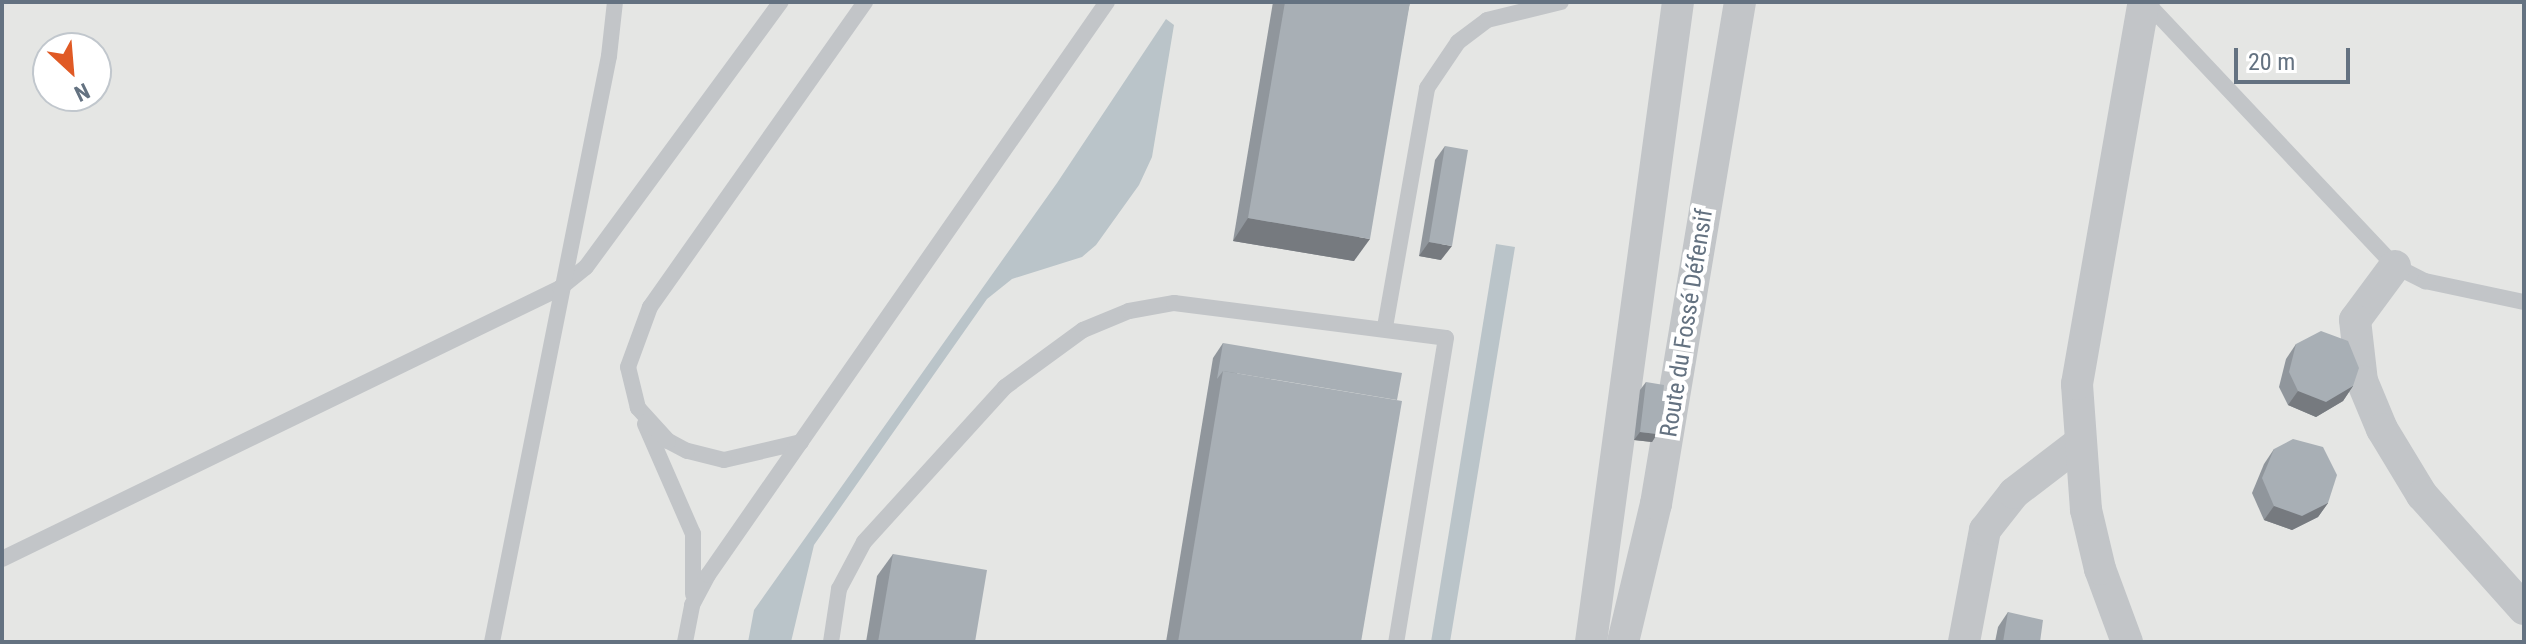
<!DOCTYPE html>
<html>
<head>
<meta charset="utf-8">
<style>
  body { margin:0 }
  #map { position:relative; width:2526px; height:644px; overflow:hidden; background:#f4f4f0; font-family:"Roboto Condensed",sans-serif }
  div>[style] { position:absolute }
  .built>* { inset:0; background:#e5e6e4 }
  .water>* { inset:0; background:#bac4c9 }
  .lane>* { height:16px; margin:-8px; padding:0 8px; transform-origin:8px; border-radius:8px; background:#c2c5c8 }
  .street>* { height:32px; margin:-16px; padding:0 16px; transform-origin:16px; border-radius:16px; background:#c2c5c8 }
  .wall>* { inset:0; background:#90969c }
  .shaded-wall>* { inset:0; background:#767a7f }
  .building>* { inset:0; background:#a8afb5 }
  span { translate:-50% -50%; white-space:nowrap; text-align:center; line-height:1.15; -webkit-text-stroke:8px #fff; paint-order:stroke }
  .street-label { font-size:24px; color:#647281 }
  .frame { position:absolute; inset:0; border:4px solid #647281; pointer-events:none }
  .north { position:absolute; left:32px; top:32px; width:80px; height:80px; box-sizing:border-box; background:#fff; border:2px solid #c1c7cd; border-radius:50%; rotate:154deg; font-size:22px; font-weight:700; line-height:32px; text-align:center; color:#647281 }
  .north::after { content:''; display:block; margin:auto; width:28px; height:36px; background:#e05a25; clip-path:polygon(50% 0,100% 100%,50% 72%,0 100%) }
  .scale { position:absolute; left:2234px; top:48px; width:116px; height:36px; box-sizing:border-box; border:4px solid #647281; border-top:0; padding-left:10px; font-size:24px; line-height:28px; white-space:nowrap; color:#647281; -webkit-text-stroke:6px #fff; paint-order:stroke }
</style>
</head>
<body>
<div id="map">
  <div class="built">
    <i style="clip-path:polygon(evenodd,2px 2px,2524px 2px,2524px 642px,2px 642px,2px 2px,48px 48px,96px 48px,96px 96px,48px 96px,48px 48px)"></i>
  </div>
  <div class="water">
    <i style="clip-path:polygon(1166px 19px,1174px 25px,1152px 157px,1139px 185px,1096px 245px,1082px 257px,1012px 279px,987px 299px,814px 545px,791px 642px,748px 642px,754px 610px,1057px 183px)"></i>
    <i style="clip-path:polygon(1496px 244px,1515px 247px,1450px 642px,1431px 642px)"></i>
  </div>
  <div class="lane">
    <i style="left:2146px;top:2px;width:363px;rotate:46.7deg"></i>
    <i style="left:2395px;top:266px;width:34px;rotate:27deg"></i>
    <i style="left:2425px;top:281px;width:101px;rotate:12deg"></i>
    <i style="left:1385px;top:327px;width:243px;rotate:-80deg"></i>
    <i style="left:1427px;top:88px;width:55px;rotate:-56deg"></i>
    <i style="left:1458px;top:42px;width:36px;rotate:-37deg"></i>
    <i style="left:1487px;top:20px;width:76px;rotate:-13.7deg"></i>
    <i style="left:645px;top:424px;width:120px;rotate:66.4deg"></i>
    <i style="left:693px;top:534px;width:60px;rotate:90deg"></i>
    <i style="left:801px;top:442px;width:79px;rotate:166.8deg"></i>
    <i style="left:724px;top:460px;width:38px;rotate:-166deg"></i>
    <i style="left:687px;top:451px;width:21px;rotate:-152deg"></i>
    <i style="left:668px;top:441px;width:45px;rotate:-132.3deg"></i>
    <i style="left:638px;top:408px;width:42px;rotate:-103.7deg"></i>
    <i style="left:628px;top:367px;width:64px;rotate:-69.9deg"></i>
    <i style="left:650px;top:307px;width:373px;rotate:-54.8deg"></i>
    <i style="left:2px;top:559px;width:620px;rotate:-25.9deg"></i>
    <i style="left:560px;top:288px;width:33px;rotate:-39deg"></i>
    <i style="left:586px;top:267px;width:329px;rotate:-53.7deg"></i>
    <i style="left:492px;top:642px;width:598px;rotate:-78.71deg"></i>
    <i style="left:609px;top:56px;width:54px;rotate:-83.7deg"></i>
    <i style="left:685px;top:642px;width:38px;rotate:-79deg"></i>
    <i style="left:692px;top:605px;width:34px;rotate:-62deg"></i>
    <i style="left:708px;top:575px;width:698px;rotate:-55.15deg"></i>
    <i style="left:831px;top:642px;width:54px;rotate:-81.4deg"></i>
    <i style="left:839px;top:589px;width:53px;rotate:-62deg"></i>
    <i style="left:864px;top:542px;width:210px;rotate:-47.7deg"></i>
    <i style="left:1005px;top:387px;width:97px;rotate:-36.2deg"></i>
    <i style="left:1083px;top:330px;width:50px;rotate:-22.4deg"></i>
    <i style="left:1129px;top:311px;width:46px;rotate:-10.1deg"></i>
    <i style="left:1174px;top:303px;width:274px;rotate:7.3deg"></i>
    <i style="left:1446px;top:338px;width:308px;rotate:99.3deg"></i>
  </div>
  <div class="street">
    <i style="left:2395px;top:266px;width:67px;rotate:126.5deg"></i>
    <i style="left:2355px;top:320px;width:61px;rotate:83.5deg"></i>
    <i style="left:2362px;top:381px;width:52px;rotate:67.4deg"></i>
    <i style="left:2382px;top:429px;width:77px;rotate:58.8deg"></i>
    <i style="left:2422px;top:495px;width:153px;rotate:48.2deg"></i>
    <i style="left:1591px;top:642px;width:646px;rotate:-82.26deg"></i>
    <i style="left:1623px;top:642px;width:142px;rotate:-76.6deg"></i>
    <i style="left:1656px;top:504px;width:509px;rotate:-80.5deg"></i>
    <i style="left:1964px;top:642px;width:114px;rotate:-79.4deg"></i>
    <i style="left:1985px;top:530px;width:47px;rotate:-51.9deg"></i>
    <i style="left:2014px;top:493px;width:81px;rotate:-37.4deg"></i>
    <i style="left:2127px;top:642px;width:78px;rotate:-110.3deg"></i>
    <i style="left:2100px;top:569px;width:61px;rotate:-103.3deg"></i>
    <i style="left:2086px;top:510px;width:126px;rotate:-94.1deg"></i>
    <i style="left:2077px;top:384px;width:388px;rotate:-80.1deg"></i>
  </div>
  <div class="wall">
    <i style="clip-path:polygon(1273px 2px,1410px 2px,1354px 261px,1233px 241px)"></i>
    <i style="clip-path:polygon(1445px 146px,1441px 260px,1419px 256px,1435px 160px)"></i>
    <i style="clip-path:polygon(1223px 343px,1361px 642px,1166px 642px,1213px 358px)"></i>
    <i style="clip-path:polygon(2296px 344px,2353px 386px,2343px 401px,2316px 417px,2288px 405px,2279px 387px,2286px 359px)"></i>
    <i style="clip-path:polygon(1646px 382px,1657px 434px,1652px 442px,1634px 440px,1640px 390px)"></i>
    <i style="clip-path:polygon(2274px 449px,2328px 503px,2318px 517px,2292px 530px,2264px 520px,2252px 493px,2264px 464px)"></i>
    <i style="clip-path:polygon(893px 554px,975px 642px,866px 642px,877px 576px)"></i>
    <i style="clip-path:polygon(2008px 612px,2040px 642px,1995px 642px,1998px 627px)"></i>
  </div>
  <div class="shaded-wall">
    <i style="clip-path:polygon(1248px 218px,1370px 239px,1354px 261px,1233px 241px)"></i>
    <i style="clip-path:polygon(1429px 242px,1452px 246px,1441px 260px,1419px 256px)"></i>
    <i style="clip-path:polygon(2353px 386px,2343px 401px,2316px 417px,2288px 405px,2298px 391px)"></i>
    <i style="clip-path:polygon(1640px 432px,1657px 434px,1652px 442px,1634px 440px)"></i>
    <i style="clip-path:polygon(2328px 503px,2318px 517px,2292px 530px,2264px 520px,2274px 506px)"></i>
  </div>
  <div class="building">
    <i style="clip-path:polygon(1285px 2px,1410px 2px,1370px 239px,1248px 218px)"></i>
    <i style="clip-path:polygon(1445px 146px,1468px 150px,1452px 246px,1429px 242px)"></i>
    <i style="clip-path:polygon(2321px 331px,2348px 341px,2359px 368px,2353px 386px,2326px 402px,2298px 391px,2289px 372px,2296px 344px)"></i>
    <i style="clip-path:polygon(1223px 343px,1402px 373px,1397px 400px,1223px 371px,1217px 379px)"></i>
    <i style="clip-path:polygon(1223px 371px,1402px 401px,1361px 642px,1178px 642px)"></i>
    <i style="clip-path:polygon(1646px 382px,1664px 385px,1663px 396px,1668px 396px,1657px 434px,1640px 432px)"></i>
    <i style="clip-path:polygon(2293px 439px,2323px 447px,2337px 475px,2328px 503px,2302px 516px,2274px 506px,2262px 478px,2274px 449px)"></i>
    <i style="clip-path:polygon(893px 554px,987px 570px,975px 642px,878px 642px)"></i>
    <i style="clip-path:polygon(2008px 612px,2043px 620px,2040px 642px,2003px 642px)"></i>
  </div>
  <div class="street-label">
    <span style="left:1687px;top:323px;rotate:-81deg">Route du Fossé Défensif</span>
  </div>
  <div class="frame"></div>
  <div class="north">N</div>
  <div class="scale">20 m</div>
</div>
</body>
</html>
